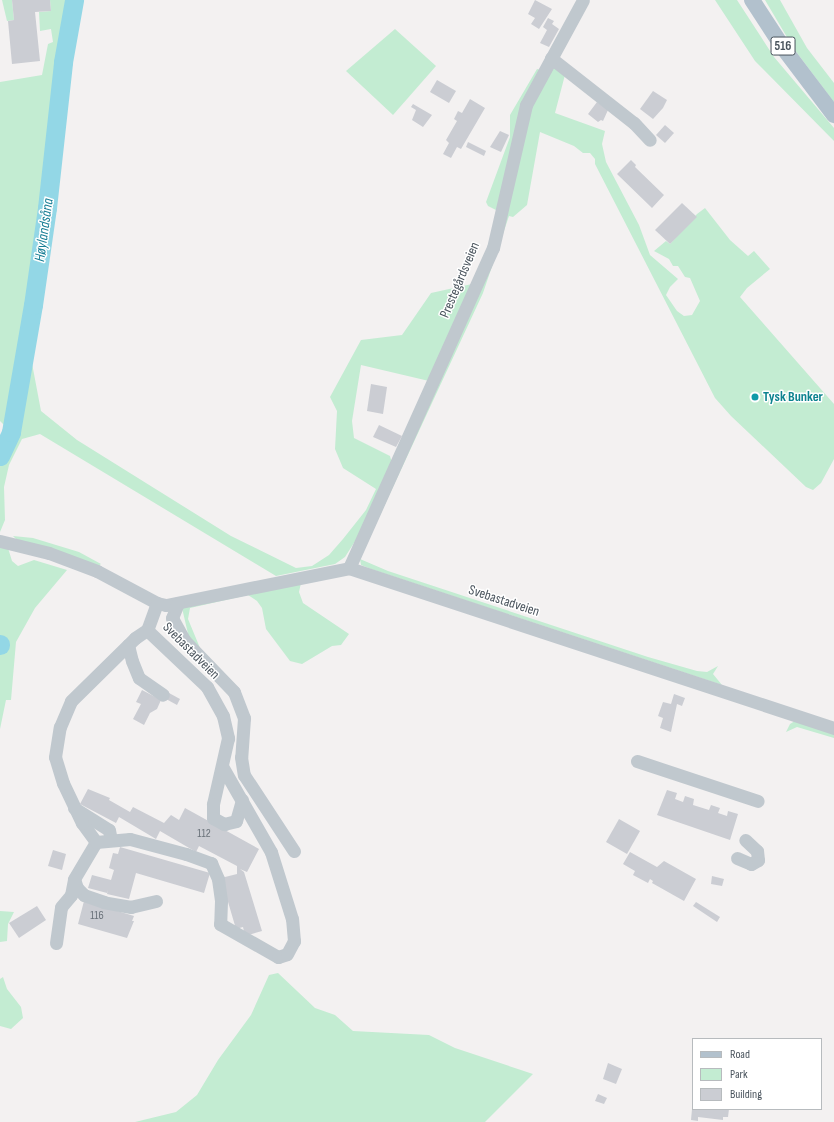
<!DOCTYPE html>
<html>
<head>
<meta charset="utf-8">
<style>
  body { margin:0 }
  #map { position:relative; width:834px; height:1122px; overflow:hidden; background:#f3f1f1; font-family:"Sofia Sans Condensed",sans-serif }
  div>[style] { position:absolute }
  .green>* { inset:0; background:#c3ecd2 }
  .river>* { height:19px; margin:-9.5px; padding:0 9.5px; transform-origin:9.5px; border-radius:9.5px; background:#93d7e6 }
  .building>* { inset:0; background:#cbcdd3 }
  .minor>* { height:13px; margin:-6.5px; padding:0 6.5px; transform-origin:6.5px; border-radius:6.5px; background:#c0c8ce }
  .major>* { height:16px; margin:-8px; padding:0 8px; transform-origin:8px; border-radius:8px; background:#b2c1cd }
  .dots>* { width:11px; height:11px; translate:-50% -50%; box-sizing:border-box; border:2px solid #fff; border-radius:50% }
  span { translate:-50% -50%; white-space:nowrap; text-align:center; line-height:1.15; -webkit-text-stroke:3px #fff; paint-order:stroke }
  .number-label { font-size:12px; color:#6a727a }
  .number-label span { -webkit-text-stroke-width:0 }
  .shield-label span { padding:1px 3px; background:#fff; border:1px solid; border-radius:3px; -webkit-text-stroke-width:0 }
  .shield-label { font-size:13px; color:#4a545d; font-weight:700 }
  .street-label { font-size:14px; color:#4a545d }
  .culture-label { font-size:14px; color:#0d838f; font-weight:700 }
  .left { translate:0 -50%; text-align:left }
  .water-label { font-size:15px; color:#167d94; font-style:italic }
  .legend { position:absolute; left:692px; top:1038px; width:130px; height:72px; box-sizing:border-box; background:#fff; border:1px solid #b7bbbe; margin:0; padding:5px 7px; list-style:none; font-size:12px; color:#4a545d }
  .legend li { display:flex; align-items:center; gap:8px; height:20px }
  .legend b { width:20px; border:1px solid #b7bbbe }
</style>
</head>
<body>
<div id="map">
  <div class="green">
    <i style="clip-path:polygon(2px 0,12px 0,14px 20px,7px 21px)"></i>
    <i style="clip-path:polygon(50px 0,76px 0,31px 358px,41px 411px,77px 440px,231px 536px,296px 568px,312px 566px,329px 555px,343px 539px,366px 510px,376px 489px,343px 468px,335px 449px,337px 411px,330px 397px,361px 340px,402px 335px,431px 293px,472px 284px,429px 381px,361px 365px,352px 421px,354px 438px,390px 456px,392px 463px,359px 535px,345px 557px,335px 564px,276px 576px,40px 434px,22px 439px,9px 465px,4px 487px,5px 520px,0 532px,0 448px,8px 429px,0 421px,0 82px,42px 75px,48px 44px,53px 42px,51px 29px,40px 31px,39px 12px,51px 11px)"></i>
    <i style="clip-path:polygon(715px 0,737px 0,774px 57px,834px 128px,834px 141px,755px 61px)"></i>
    <i style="clip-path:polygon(765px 0,780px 0,807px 48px,834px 83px,834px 102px,794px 49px)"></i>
    <i style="clip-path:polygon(395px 29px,436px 66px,393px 115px,346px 71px)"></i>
    <i style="clip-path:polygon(554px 62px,566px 71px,555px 113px,605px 131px,602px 144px,606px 162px,639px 225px,650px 255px,678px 279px,670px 287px,666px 295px,677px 311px,684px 316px,692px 315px,700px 301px,690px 278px,685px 277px,678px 266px,673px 266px,669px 259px,654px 251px,666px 241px,670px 244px,697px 214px,705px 208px,730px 240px,748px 256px,754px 251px,770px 269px,747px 288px,740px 297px,834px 404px,834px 459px,821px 483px,813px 490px,806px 487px,731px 416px,715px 398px,595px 164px,595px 159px,590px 153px,583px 153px,574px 146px,540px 132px,527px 205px,513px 217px,509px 216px,483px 293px,367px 543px,504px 214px,488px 206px,486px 202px,510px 137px,510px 115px,537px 69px,548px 72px)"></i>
    <i style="clip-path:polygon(13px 536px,33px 538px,79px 552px,101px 564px,98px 566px,16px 539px)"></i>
    <i style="clip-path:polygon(0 548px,8px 548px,12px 561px,18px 566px,34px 560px,67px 570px,35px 608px,16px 642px,11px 700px,6px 700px,0 729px)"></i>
    <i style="clip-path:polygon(360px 559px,388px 571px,648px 657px,697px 671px,707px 672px,718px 666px,713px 674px,722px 685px,371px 569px,361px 565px)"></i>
    <i style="clip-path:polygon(301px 583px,299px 592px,303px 603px,349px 634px,341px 645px,332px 646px,302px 664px,290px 661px,266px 629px,262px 608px,257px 601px,248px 595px,190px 608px,188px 619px,200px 648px,189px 638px,182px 608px)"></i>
    <i style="clip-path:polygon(798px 719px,834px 732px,834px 738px,797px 727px,786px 732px,790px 724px)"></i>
    <i style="clip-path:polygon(0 911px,14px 912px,8px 924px,7px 941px,0 942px)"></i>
    <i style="clip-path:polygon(278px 973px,315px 1008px,335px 1015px,353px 1031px,429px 1035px,455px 1048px,533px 1074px,485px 1122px,135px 1122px,176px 1112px,197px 1095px,218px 1060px,251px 1015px,269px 975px)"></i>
    <i style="clip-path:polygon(3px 977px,7px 989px,21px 1007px,23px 1018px,11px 1029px,0 1026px,0 979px)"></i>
  </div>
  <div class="river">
    <i style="left:0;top:456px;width:26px;rotate:-65deg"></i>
    <i style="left:11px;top:432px;width:129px;rotate:-80.2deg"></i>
    <i style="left:33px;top:305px;width:98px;rotate:-81.8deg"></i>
    <i style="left:47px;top:208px;width:147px;rotate:-83.7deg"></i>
    <i style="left:63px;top:62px;width:63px;rotate:-79.9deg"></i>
    <i style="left:0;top:644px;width:1px;rotate:90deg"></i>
  </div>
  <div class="building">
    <i style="clip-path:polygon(12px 0,50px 0,51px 11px,35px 12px,40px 61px,12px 64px,8px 21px,14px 20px)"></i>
    <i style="clip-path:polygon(535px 0,552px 9px,539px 29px,531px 24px,535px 18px,528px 14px)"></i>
    <i style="clip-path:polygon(548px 18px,554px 21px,552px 24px,559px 29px,549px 47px,540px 43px,547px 30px,543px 27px)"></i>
    <i style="clip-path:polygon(437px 80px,456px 91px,449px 103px,430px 92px)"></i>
    <i style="clip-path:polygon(653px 91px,667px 100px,663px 108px,653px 119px,640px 109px)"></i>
    <i style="clip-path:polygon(470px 99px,485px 108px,461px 149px,457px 147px,451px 158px,443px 154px,449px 143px,446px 140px,457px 121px,454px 119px,458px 111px,462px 113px)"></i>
    <i style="clip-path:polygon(597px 102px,608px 110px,603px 121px,601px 120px,598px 122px,588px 114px)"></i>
    <i style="clip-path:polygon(413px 104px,432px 115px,423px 127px,412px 120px,416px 110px,411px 107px)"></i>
    <i style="clip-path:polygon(665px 125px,674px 133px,665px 143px,656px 135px)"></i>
    <i style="clip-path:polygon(500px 131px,509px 135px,501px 152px,490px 147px)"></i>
    <i style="clip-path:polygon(468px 142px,486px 151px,484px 156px,466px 147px)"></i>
    <i style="clip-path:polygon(631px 160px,636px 165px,635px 167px,664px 195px,652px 208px,617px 174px)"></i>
    <i style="clip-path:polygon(682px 203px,697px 217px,670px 244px,655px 230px)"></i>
    <i style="clip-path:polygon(371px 384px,387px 387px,383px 414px,367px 411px)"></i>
    <i style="clip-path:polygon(379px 425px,402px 436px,396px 447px,373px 437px)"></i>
    <i style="clip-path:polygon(142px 690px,161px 700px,157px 709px,150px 713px,144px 725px,133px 719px,141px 704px,136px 702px)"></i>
    <i style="clip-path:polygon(169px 693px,180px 699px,177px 705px,166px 699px)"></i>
    <i style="clip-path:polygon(674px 694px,685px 698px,682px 706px,677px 704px,671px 732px,660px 728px,663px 718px,658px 716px,663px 702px,671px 704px)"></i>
    <i style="clip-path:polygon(88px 789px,110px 798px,109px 800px,130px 812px,133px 807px,164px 823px,171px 815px,179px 820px,185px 808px,259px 849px,247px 872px,240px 869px,244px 872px,262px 931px,245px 936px,243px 927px,236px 929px,221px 878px,237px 874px,237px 866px,199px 846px,196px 852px,160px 831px,156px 839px,119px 817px,116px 823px,80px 804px)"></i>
    <i style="clip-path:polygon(667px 790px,677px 793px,675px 799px,683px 802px,685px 796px,694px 799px,693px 805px,709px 810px,711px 805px,720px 808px,718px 813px,727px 816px,728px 811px,738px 814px,730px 840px,657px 815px)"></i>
    <i style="clip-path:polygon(619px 819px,640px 831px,627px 854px,606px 842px)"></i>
    <i style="clip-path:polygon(120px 847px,210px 873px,204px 893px,136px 873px,129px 899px,107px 894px,108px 890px,107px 893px,88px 888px,92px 875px,111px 880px,114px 870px,109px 868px,113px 853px,118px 854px)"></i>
    <i style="clip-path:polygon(53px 850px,66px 854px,62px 870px,48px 866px)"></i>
    <i style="clip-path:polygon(630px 852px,657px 867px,664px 861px,696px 879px,684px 901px,652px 883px,653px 881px,650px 879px,648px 883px,633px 875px,635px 871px,623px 864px)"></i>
    <i style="clip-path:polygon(712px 876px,724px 879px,722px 886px,711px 884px)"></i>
    <i style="clip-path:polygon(84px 901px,134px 916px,132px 921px,134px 921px,127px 938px,78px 924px)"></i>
    <i style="clip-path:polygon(696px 902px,720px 917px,717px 922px,693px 906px)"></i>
    <i style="clip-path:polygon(37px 906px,46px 920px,19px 938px,9px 923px)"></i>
    <i style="clip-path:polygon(608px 1063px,622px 1069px,616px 1084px,603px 1079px)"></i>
    <i style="clip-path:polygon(598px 1094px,607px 1098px,604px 1104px,595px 1101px)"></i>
    <i style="clip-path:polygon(692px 1109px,729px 1109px,728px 1117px,723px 1117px,723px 1120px,698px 1117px,698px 1121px,691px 1120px)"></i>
  </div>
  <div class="minor">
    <i style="left:551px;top:58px;width:105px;rotate:38.1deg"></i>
    <i style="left:634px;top:123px;width:23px;rotate:47deg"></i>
    <i style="left:0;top:541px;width:50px;rotate:13.8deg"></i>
    <i style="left:49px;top:553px;width:51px;rotate:20.6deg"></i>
    <i style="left:97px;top:571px;width:68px;rotate:28.1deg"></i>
    <i style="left:157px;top:603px;width:9px;rotate:13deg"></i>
    <i style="left:166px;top:605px;width:187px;rotate:-11.4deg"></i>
    <i style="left:349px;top:568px;width:511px;rotate:18.26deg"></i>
    <i style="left:349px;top:568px;width:351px;rotate:-65.8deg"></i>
    <i style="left:493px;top:248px;width:147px;rotate:-77deg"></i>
    <i style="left:526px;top:105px;width:119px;rotate:-61.5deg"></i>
    <i style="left:157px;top:603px;width:29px;rotate:110deg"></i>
    <i style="left:147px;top:630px;width:83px;rotate:43.5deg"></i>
    <i style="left:207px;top:687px;width:33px;rotate:61deg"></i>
    <i style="left:223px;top:716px;width:23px;rotate:77deg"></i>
    <i style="left:228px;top:738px;width:68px;rotate:102.8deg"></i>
    <i style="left:213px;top:804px;width:14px;rotate:90deg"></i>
    <i style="left:213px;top:818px;width:13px;rotate:29deg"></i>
    <i style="left:224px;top:824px;width:12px;rotate:-14deg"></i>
    <i style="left:236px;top:821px;width:22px;rotate:-74deg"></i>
    <i style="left:178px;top:603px;width:16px;rotate:112deg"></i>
    <i style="left:172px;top:618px;width:25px;rotate:61deg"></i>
    <i style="left:184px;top:640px;width:72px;rotate:46.1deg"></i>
    <i style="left:234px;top:692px;width:28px;rotate:69deg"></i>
    <i style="left:244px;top:718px;width:39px;rotate:94deg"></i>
    <i style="left:241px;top:757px;width:18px;rotate:81deg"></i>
    <i style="left:244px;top:775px;width:91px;rotate:56.7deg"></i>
    <i style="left:128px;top:645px;width:16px;rotate:76deg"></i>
    <i style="left:132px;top:661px;width:18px;rotate:68deg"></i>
    <i style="left:139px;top:678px;width:29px;rotate:35deg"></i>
    <i style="left:637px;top:761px;width:127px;rotate:18.3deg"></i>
    <i style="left:74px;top:808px;width:41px;rotate:32.2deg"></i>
    <i style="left:109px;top:830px;width:10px;rotate:79deg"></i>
    <i style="left:96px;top:842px;width:24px;rotate:-126deg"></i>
    <i style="left:82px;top:823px;width:44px;rotate:-115.4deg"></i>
    <i style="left:63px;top:783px;width:27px;rotate:-107deg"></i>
    <i style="left:55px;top:757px;width:30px;rotate:-81deg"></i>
    <i style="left:60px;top:727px;width:28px;rotate:-67deg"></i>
    <i style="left:71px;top:701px;width:90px;rotate:-44.5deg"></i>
    <i style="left:135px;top:638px;width:14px;rotate:-34deg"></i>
    <i style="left:737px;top:858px;width:15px;rotate:23deg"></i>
    <i style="left:751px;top:864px;width:8px;rotate:-30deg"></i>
    <i style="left:758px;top:860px;width:9px;rotate:-96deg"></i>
    <i style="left:757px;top:851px;width:16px;rotate:-137deg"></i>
    <i style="left:156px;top:901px;width:26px;rotate:167deg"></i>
    <i style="left:131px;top:907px;width:27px;rotate:-170deg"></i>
    <i style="left:104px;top:902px;width:21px;rotate:-161deg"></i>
    <i style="left:84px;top:895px;width:10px;rotate:-135deg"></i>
    <i style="left:77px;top:888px;width:9px;rotate:-108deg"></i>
    <i style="left:74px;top:879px;width:43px;rotate:-59.3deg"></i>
    <i style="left:96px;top:842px;width:34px;rotate:-5deg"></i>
    <i style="left:130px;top:839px;width:58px;rotate:15deg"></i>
    <i style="left:186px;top:854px;width:27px;rotate:20deg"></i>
    <i style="left:211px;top:863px;width:17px;rotate:66deg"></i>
    <i style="left:218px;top:879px;width:22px;rotate:82deg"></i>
    <i style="left:221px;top:901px;width:23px;rotate:92deg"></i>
    <i style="left:220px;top:924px;width:67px;rotate:29.6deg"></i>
    <i style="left:278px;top:957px;width:9px;rotate:-18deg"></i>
    <i style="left:287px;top:954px;width:15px;rotate:-62deg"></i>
    <i style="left:294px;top:941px;width:22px;rotate:-95deg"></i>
    <i style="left:292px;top:919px;width:70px;rotate:-107.4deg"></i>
    <i style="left:271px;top:852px;width:97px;rotate:-119.7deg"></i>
    <i style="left:56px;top:943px;width:36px;rotate:-82deg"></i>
    <i style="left:61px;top:907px;width:16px;rotate:-50deg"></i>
    <i style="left:71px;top:895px;width:16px;rotate:-79deg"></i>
  </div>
  <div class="major">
    <i style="left:752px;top:0;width:59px;rotate:56.9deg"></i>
    <i style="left:784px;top:49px;width:83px;rotate:52.9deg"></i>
  </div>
  <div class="dots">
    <i style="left:755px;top:397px;background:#0f9aa8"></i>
  </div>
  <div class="number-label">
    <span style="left:204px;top:834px">112</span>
    <span style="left:97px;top:916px">116</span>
  </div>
  <div class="shield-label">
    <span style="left:783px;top:46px">516</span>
  </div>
  <div class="street-label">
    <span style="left:460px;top:280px;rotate:-67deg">Prestegårdsveien</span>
    <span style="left:504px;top:601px;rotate:18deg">Svebastadveien</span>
    <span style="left:191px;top:651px;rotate:45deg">Svebastadveien</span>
  </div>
  <div class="culture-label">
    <span class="left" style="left:763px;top:397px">Tysk Bunker</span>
  </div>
  <div class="water-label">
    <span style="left:44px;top:230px;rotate:-82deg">Høylandsåna</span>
  </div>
  <ul class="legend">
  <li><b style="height:5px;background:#b2c1cd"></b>Road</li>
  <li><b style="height:11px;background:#c3ecd2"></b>Park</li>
  <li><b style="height:11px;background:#cbcdd3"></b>Building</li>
  </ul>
</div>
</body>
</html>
